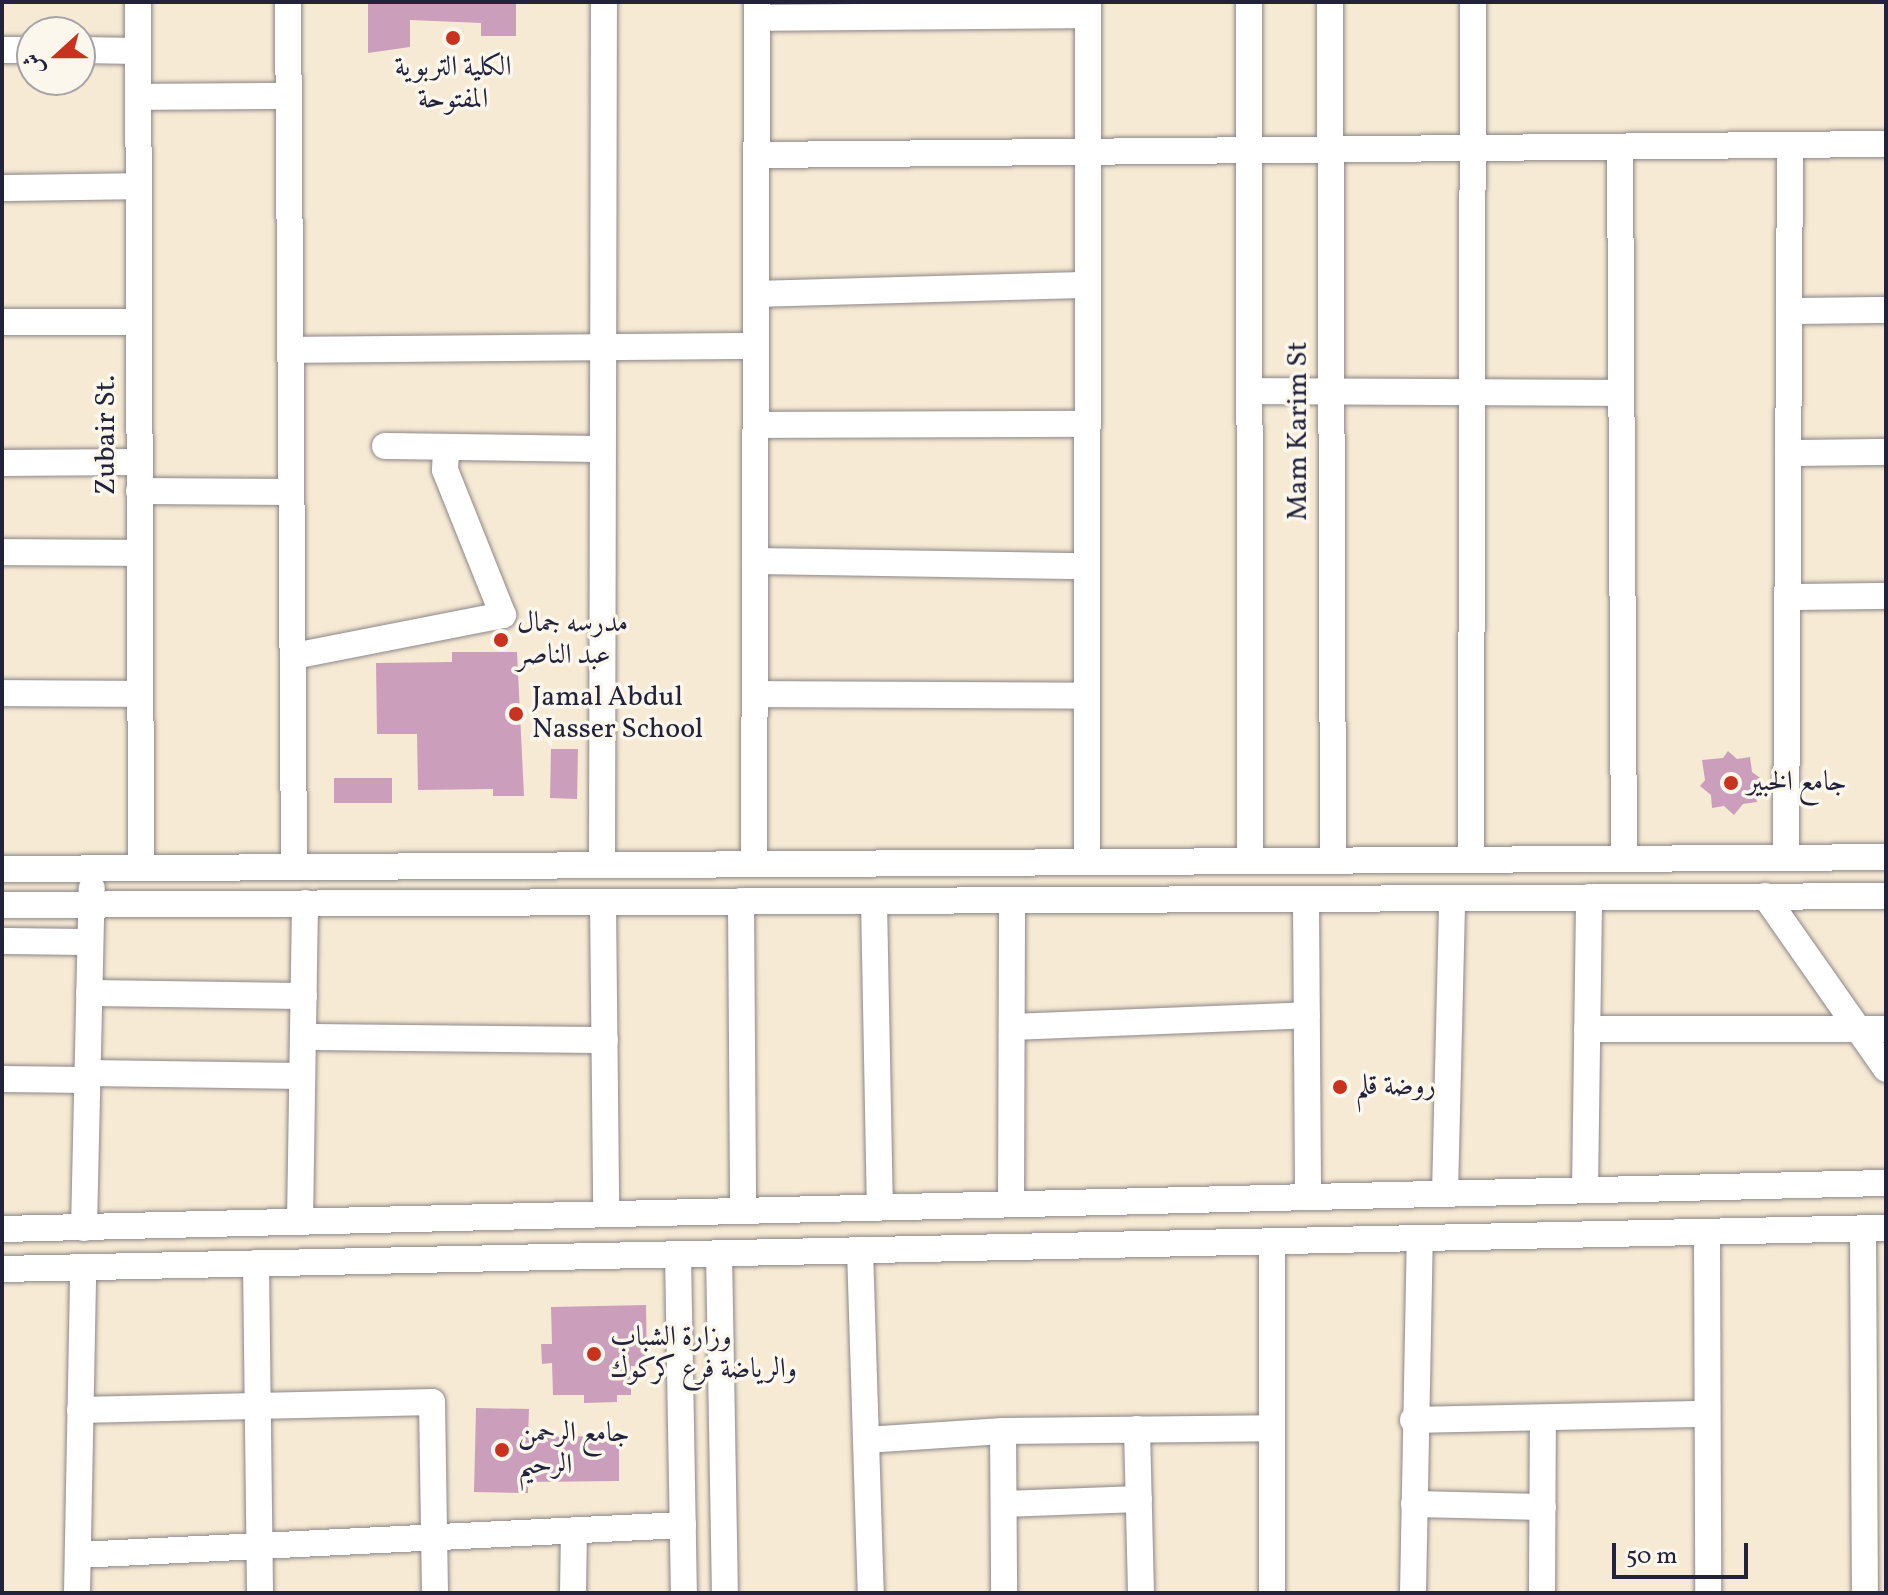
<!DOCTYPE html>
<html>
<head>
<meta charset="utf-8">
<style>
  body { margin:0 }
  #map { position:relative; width:1888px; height:1595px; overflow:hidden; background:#f6ead4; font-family:Vollkorn,Amiri,serif }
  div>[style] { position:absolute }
  .building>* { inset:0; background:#cb9fbb }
  .roads { filter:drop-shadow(0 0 2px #8c8688) drop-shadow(0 0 2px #8c8688) }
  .minor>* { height:26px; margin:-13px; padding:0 13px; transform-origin:13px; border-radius:13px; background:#fff }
  .dots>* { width:22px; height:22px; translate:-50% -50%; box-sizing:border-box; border:4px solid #fbf7ec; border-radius:50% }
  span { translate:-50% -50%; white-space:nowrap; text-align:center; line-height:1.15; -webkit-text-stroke:7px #fbf7ec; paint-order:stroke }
  .poi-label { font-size:28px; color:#22223b }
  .left { translate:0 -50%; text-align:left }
  .street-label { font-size:28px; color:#22223b }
  .frame { position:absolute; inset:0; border:4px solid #22223b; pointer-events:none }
  .north { position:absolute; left:16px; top:16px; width:80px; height:80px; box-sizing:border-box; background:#fbf7ec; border:2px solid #a4a2a5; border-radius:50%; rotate:249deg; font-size:22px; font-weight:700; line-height:32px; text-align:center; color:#22223b }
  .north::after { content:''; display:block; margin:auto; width:28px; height:36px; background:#c8321e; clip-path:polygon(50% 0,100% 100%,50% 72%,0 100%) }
  .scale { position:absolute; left:1612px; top:1543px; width:136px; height:36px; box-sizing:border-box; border:4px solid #22223b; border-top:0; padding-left:10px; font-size:24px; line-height:28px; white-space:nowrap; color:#22223b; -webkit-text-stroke:6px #fbf7ec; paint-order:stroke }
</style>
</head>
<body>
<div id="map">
  <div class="building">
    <i style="clip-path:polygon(368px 2px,516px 2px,516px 36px,481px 36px,481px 23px,410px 20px,410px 47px,368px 53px)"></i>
    <i style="clip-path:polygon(452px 652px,517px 652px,524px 796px,493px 796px,493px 789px,418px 790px,417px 734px,377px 734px,376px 663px,452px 662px)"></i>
    <i style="clip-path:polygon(551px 749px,578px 749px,577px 799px,550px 798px)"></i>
    <i style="clip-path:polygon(1728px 751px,1737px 759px,1750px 757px,1752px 772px,1763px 780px,1755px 790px,1757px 802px,1743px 804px,1734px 815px,1724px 806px,1712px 808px,1711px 795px,1700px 786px,1705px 780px,1702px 760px,1723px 758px)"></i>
    <i style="clip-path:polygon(334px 778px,392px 778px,392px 803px,334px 803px)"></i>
    <i style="clip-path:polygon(646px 1305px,647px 1366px,631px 1366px,631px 1395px,617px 1395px,617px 1402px,584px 1403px,584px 1395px,553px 1395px,552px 1363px,542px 1364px,541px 1344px,552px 1344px,551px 1307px)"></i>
    <i style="clip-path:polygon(476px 1408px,529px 1409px,528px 1437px,619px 1436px,619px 1481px,528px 1482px,528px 1493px,474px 1492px)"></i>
  </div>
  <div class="roads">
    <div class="minor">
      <i style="left:138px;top:2px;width:866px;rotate:89.8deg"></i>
      <i style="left:288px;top:2px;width:865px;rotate:89.6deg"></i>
      <i style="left:1249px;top:2px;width:859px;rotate:89.93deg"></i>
      <i style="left:1330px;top:2px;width:858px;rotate:89.8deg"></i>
      <i style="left:757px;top:18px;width:331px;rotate:-0.5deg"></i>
      <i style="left:2px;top:50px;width:30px"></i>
      <i style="left:80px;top:50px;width:58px;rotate:1deg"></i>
      <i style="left:138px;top:97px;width:150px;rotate:-0.4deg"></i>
      <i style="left:1620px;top:147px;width:712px;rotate:89.68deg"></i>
      <i style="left:757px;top:155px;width:1129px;rotate:-0.56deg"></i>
      <i style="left:2px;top:188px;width:136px;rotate:-0.8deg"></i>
      <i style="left:758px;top:294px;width:329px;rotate:-1.6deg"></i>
      <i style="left:1789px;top:311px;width:97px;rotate:-0.6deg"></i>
      <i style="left:2px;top:322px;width:137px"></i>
      <i style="left:290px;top:350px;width:466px;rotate:-0.5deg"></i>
      <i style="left:1249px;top:391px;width:372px;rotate:0.3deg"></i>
      <i style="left:756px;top:425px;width:331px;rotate:-0.2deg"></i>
      <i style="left:385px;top:446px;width:217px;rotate:0.8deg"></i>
      <i style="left:1788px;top:453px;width:98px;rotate:-0.6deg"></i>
      <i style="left:2px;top:463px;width:137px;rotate:-0.4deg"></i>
      <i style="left:139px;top:491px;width:152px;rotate:0.4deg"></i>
      <i style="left:2px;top:552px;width:138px;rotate:0.4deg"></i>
      <i style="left:755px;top:561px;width:332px;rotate:0.9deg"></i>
      <i style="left:1787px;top:597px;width:99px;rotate:-0.6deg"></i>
      <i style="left:294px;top:656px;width:213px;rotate:-11.1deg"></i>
      <i style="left:503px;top:615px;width:156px;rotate:-111.8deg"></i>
      <i style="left:445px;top:470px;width:21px;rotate:-87deg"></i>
      <i style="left:2px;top:693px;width:138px;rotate:0.4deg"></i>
      <i style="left:755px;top:694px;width:332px;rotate:0.3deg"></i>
      <i style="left:1786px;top:858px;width:713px;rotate:-89.68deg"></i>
      <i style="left:1471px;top:860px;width:858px;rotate:-89.87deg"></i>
      <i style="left:1087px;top:862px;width:860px;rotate:-89.93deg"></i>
      <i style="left:754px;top:864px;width:862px;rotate:-89.8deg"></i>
      <i style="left:602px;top:865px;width:863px;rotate:-89.87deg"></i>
      <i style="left:2px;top:869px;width:1884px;rotate:-0.36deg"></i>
      <i style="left:1765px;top:896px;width:211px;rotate:55deg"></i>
      <i style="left:1306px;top:899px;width:298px;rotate:89.6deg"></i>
      <i style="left:741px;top:901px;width:309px;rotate:89.6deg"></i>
      <i style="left:874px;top:901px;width:306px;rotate:88.9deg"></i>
      <i style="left:603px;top:902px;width:312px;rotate:89.4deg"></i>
      <i style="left:2px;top:905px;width:1884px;rotate:-0.27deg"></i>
      <i style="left:2px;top:941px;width:88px;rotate:0.7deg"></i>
      <i style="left:89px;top:993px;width:215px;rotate:0.8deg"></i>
      <i style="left:1012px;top:1027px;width:295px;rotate:-2.3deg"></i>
      <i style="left:1587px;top:1029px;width:299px"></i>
      <i style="left:303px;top:1037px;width:302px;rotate:0.6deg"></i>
      <i style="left:87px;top:1073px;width:215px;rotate:0.8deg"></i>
      <i style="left:2px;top:1079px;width:85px;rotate:0.7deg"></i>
      <i style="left:1585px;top:1190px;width:293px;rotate:-89.2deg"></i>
      <i style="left:1445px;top:1193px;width:295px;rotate:-88.6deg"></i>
      <i style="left:1011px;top:1204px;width:304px;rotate:-89.8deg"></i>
      <i style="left:300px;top:1222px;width:319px;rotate:-89.1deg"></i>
      <i style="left:84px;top:1228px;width:340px;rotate:-88.7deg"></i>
      <i style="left:1863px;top:1228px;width:365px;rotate:89.7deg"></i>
      <i style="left:2px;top:1229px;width:1885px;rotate:-1.4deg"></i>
      <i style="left:1707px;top:1232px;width:361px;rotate:89.8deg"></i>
      <i style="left:1272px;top:1241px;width:352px;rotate:90deg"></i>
      <i style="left:860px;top:1250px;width:343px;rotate:88.2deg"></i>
      <i style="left:719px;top:1253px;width:340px;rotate:89deg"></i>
      <i style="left:678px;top:1254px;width:339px;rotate:89deg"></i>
      <i style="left:256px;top:1263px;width:330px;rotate:89.3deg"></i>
      <i style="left:2px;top:1269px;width:1884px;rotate:-1.25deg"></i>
      <i style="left:80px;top:1410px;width:352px;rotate:-1.3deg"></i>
      <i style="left:432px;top:1402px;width:191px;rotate:89.1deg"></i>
      <i style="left:1413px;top:1420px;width:294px;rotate:-1.2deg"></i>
      <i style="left:1137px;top:1429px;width:164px;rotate:88.6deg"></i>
      <i style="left:1003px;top:1431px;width:162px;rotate:89.6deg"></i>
      <i style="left:866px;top:1440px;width:137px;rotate:-3.8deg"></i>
      <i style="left:1003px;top:1431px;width:269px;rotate:-0.6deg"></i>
      <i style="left:1004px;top:1504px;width:135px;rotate:-2.1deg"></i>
      <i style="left:1414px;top:1504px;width:129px;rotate:1.3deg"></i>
      <i style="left:78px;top:1555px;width:606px;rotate:-2.84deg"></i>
      <i style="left:77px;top:1593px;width:326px;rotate:-88.9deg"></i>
      <i style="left:573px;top:1593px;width:62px;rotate:-89.1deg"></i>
      <i style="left:1413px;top:1593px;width:354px;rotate:-88.9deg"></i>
      <i style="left:1542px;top:1593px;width:175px;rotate:-89.7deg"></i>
    </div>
  </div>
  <div class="dots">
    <i style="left:453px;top:38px;background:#c8321e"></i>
    <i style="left:501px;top:640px;background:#c8321e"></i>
    <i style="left:516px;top:714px;background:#c8321e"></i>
    <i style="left:1731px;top:783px;background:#c8321e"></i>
    <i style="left:1340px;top:1087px;background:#c8321e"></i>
    <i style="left:594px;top:1354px;background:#c8321e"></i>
    <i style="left:502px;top:1450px;background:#c8321e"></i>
  </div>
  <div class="poi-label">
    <span style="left:453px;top:84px">الكلية التربوية<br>المفتوحة</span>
    <span class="left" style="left:517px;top:640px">مدرسه جمال<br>عبد الناصر</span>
    <span class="left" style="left:532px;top:714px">Jamal Abdul<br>Nasser School</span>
    <span class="left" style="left:1747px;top:783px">جامع الخبير</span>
    <span class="left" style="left:1356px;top:1087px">روضة قلم</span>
    <span class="left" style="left:610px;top:1354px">وزارة الشباب<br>والرياضة فرع كركوك</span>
    <span class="left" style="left:518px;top:1450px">جامع الرحمن<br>الرحيم</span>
  </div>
  <div class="street-label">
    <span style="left:1299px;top:431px;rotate:-90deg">Mam Karim St</span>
    <span style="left:107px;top:435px;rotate:-90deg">Zubair St.</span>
  </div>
  <div class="frame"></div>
  <div class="north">ش</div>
  <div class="scale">50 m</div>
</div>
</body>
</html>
